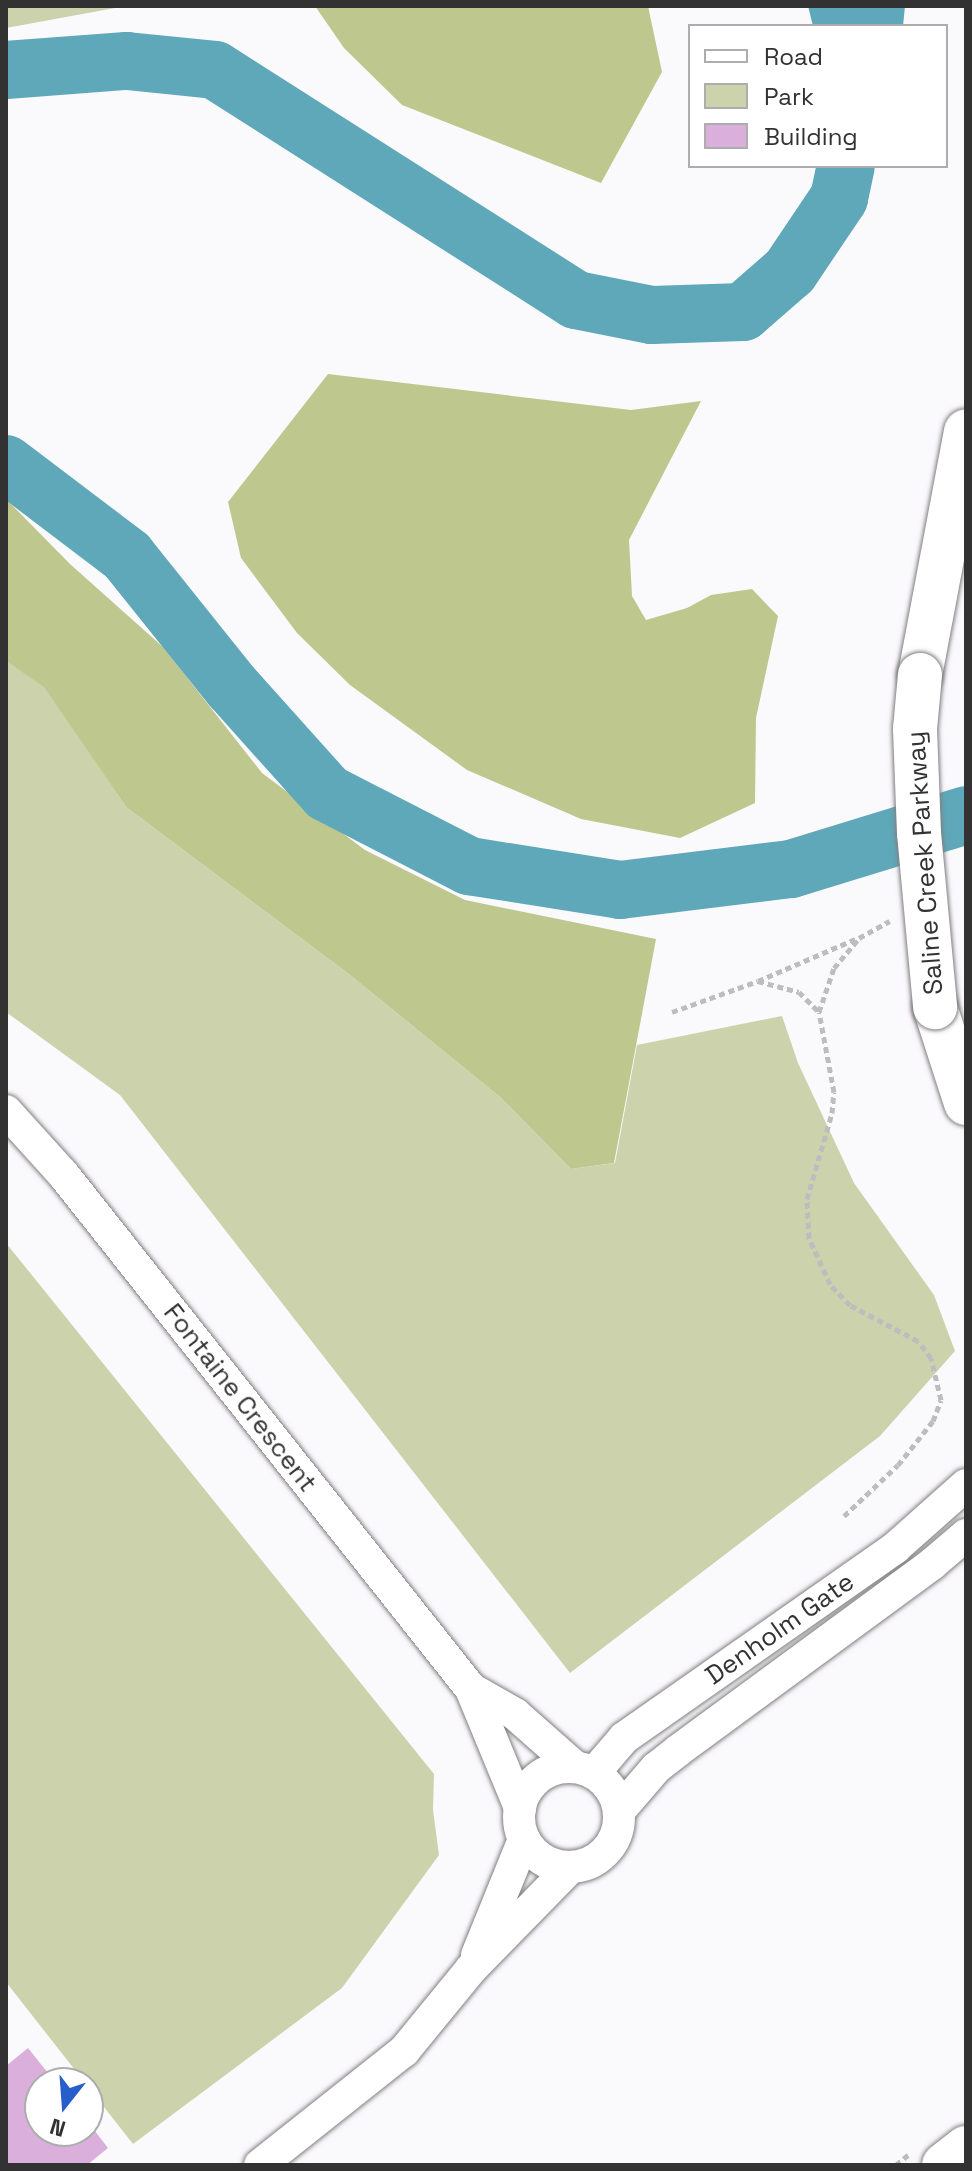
<!DOCTYPE html>
<html>
<head>
<meta charset="utf-8">
<style>
  body { margin:0 }
  #map { position:relative; width:972px; height:2171px; overflow:hidden; background:#faf9fc; font-family:"Space Grotesk",sans-serif }
  div>[style] { position:absolute }
  .green>* { inset:0; background:#ccd3ac }
  .forest>* { inset:0; background:#bec88e }
  .water>* { inset:0; background:#5ea8b9 }
  .river>* { height:58px; margin:-29px; padding:0 29px; transform-origin:29px; border-radius:29px; background:#5ea8b9 }
  .building>* { inset:0; background:#daafdb }
  .path>* { height:5px; margin-top:-2.5px; transform-origin:0; background:repeating-linear-gradient(90deg,#bdbcbf 0 6px,transparent 0 10px) }
  .roads { filter:drop-shadow(0 0 2px #807f81) drop-shadow(0 0 2px #807f81) }
  .minor>* { height:32px; margin:-16px; padding:0 16px; transform-origin:16px; border-radius:16px; background:#fff }
  .minor>.ring { margin:-16px; padding:0; box-sizing:content-box; background:none; border:32px solid #fff; border-radius:50% }
  .secondary>* { height:44px; margin:-22px; padding:0 22px; transform-origin:22px; border-radius:22px; background:#fff }
  .bridges { filter:drop-shadow(0 0 2px #807f81) drop-shadow(0 0 2px #807f81) }
  .secondary-bridge>* { height:44px; margin:-22px; padding:0 22px; transform-origin:22px; border-radius:22px; background:#fff }
  span { translate:-50% -50%; white-space:nowrap; text-align:center; line-height:1.15; -webkit-text-stroke:6px #fff; paint-order:stroke }
  .street-label { font-size:26px; color:#333233 }
  .frame { position:absolute; inset:0; border:8px solid #333233; pointer-events:none }
  .legend { position:absolute; left:688px; top:24px; width:260px; height:144px; box-sizing:border-box; background:#fff; border:2px solid #adadad; margin:0; padding:10px 14px; list-style:none; font-size:24px; color:#333233 }
  .legend li { display:flex; align-items:center; gap:16px; height:40px }
  .legend b { width:40px; border:2px solid #adadad }
  .north { position:absolute; left:24px; top:2067px; width:80px; height:80px; box-sizing:border-box; background:#fff; border:2px solid #adadad; border-radius:50%; rotate:197deg; font-size:22px; font-weight:700; line-height:32px; text-align:center; color:#333233 }
  .north::after { content:''; display:block; margin:auto; width:28px; height:36px; background:#285ecc; clip-path:polygon(50% 0,100% 100%,50% 72%,0 100%) }
</style>
</head>
<body>
<div id="map">
  <div class="green">
    <i style="clip-path:polygon(6px 6px,126px 6px,6px 28px)"></i>
    <i style="clip-path:polygon(6px 661px,44px 686px,126px 807px,350px 975px,500px 1097px,571px 1169px,615px 1163px,637px 1045px,782px 1016px,798px 1063px,854px 1183px,934px 1295px,955px 1351px,880px 1436px,570px 1673px,120px 1095px,6px 1012px)"></i>
    <i style="clip-path:polygon(6px 1243px,434px 1774px,433px 1810px,439px 1855px,342px 1988px,133px 2144px,6px 1982px)"></i>
  </div>
  <div class="forest">
    <i style="clip-path:polygon(315px 6px,648px 6px,662px 72px,601px 183px,402px 105px,344px 48px)"></i>
    <i style="clip-path:polygon(328px 374px,631px 410px,701px 401px,629px 540px,632px 596px,646px 620px,687px 608px,711px 595px,752px 589px,778px 616px,756px 718px,755px 803px,680px 838px,581px 819px,467px 770px,350px 685px,297px 633px,241px 558px,228px 502px)"></i>
    <i style="clip-path:polygon(6px 499px,70px 564px,163px 647px,262px 773px,365px 850px,465px 900px,656px 939px,614px 1163px,571px 1169px,500px 1097px,350px 975px,126px 807px,44px 687px,6px 661px)"></i>
  </div>
  <div class="water">
    <i style="clip-path:polygon(808px 6px,905px 6px,903px 26px,813px 26px)"></i>
  </div>
  <div class="river">
    <i style="left:6px;top:70px;width:121px;rotate:-4.3deg"></i>
    <i style="left:127px;top:61px;width:88px;rotate:5.8deg"></i>
    <i style="left:215px;top:70px;width:428px;rotate:32.5deg"></i>
    <i style="left:576px;top:300px;width:77px;rotate:11.2deg"></i>
    <i style="left:652px;top:315px;width:91px;rotate:-1.9deg"></i>
    <i style="left:743px;top:312px;width:62px;rotate:-41.1deg"></i>
    <i style="left:790px;top:271px;width:88px;rotate:-56.1deg"></i>
    <i style="left:839px;top:198px;width:33px;rotate:-78deg"></i>
    <i style="left:6px;top:464px;width:152px;rotate:37.2deg"></i>
    <i style="left:127px;top:556px;width:168px;rotate:51.3deg"></i>
    <i style="left:232px;top:687px;width:142px;rotate:48.1deg"></i>
    <i style="left:327px;top:793px;width:160px;rotate:27.2deg"></i>
    <i style="left:469px;top:866px;width:153px;rotate:9deg"></i>
    <i style="left:620px;top:890px;width:172px;rotate:-7deg"></i>
    <i style="left:791px;top:869px;width:183px;rotate:-17.1deg"></i>
  </div>
  <div class="building">
    <i style="clip-path:polygon(28px 2048px,56px 2083px,40px 2083px,40px 2131px,88px 2131px,88px 2122px,108px 2148px,87px 2165px,6px 2165px,6px 2066px)"></i>
  </div>
  <div class="path">
    <i style="left:758px;top:981px;width:42px;rotate:15deg"></i>
    <i style="left:799px;top:992px;width:28px;rotate:45deg"></i>
    <i style="left:672px;top:1012px;width:91px;rotate:-19.8deg"></i>
    <i style="left:758px;top:981px;width:109px;rotate:-23.3deg"></i>
    <i style="left:844px;top:1516px;width:74px;rotate:-43.4deg"></i>
    <i style="left:898px;top:1465px;width:56px;rotate:-51.5deg"></i>
    <i style="left:933px;top:1421px;width:22px;rotate:-69deg"></i>
    <i style="left:941px;top:1400px;width:43px;rotate:-103.4deg"></i>
    <i style="left:931px;top:1358px;width:21px;rotate:-127deg"></i>
    <i style="left:918px;top:1341px;width:77px;rotate:-152.1deg"></i>
    <i style="left:850px;top:1305px;width:29px;rotate:-134deg"></i>
    <i style="left:830px;top:1284px;width:51px;rotate:-114.5deg"></i>
    <i style="left:809px;top:1238px;width:39px;rotate:-93deg"></i>
    <i style="left:807px;top:1199px;width:90px;rotate:-73.8deg"></i>
    <i style="left:832px;top:1113px;width:21px;rotate:-85deg"></i>
    <i style="left:834px;top:1092px;width:81px;rotate:-100.6deg"></i>
    <i style="left:819px;top:1012px;width:46px;rotate:-71.2deg"></i>
    <i style="left:834px;top:968px;width:39px;rotate:-50deg"></i>
    <i style="left:859px;top:938px;width:35px;rotate:-29deg"></i>
    <i style="left:896px;top:2165px;width:16px;rotate:-40deg"></i>
  </div>
  <div class="roads">
    <div class="minor">
      <i style="left:6px;top:1111px;width:85px;rotate:47.9deg"></i>
      <i style="left:63px;top:1174px;width:657px;rotate:51.61deg"></i>
      <i style="left:471px;top:1689px;width:129px;rotate:67.6deg"></i>
      <i style="left:471px;top:1689px;width:51px;rotate:29.6deg"></i>
      <i style="left:515px;top:1714px;width:79px;rotate:41.4deg"></i>
      <i class="ring" style="left:519px;top:1767px;width:68px;height:68px"></i>
      <i style="left:594px;top:1773px;width:46px;rotate:-49.4deg"></i>
      <i style="left:624px;top:1738px;width:331px;rotate:-35deg"></i>
      <i style="left:895px;top:1548px;width:95px;rotate:-41.6deg"></i>
      <i style="left:619px;top:1811px;width:57px;rotate:-49.3deg"></i>
      <i style="left:656px;top:1768px;width:29px;rotate:-38deg"></i>
      <i style="left:679px;top:1750px;width:314px;rotate:-36.3deg"></i>
      <i style="left:932px;top:1564px;width:45px;rotate:-40.5deg"></i>
      <i style="left:477px;top:1955px;width:125px;rotate:-67.9deg"></i>
      <i style="left:260px;top:2165px;width:184px;rotate:-38.4deg"></i>
      <i style="left:404px;top:2051px;width:106px;rotate:-50.7deg"></i>
      <i style="left:471px;top:1969px;width:143px;rotate:-45.6deg"></i>
    </div>
    <div class="secondary">
      <i style="left:920px;top:675px;width:248px;rotate:-79.3deg"></i>
      <i style="left:935px;top:1007px;width:101px;rotate:72.1deg"></i>
      <i style="left:944px;top:2165px;width:28px;rotate:-38deg"></i>
    </div>
  </div>
  <div class="bridges">
    <div class="secondary-bridge">
      <i style="left:920px;top:675px;width:54px;rotate:95.3deg"></i>
      <i style="left:915px;top:729px;width:104px;rotate:87.8deg"></i>
      <i style="left:919px;top:833px;width:175px;rotate:84.7deg"></i>
    </div>
  </div>
  <div class="street-label">
    <span style="left:925px;top:863px;rotate:-94deg">Saline Creek Parkway</span>
    <span style="left:240px;top:1398px;rotate:52deg">Fontaine Crescent</span>
    <span style="left:780px;top:1629px;rotate:-35deg">Denholm Gate</span>
  </div>
  <div class="frame"></div>
  <ul class="legend">
  <li><b style="height:10px;background:#fff"></b>Road</li>
  <li><b style="height:22px;background:#ccd3ac"></b>Park</li>
  <li><b style="height:22px;background:#daafdb"></b>Building</li>
  </ul>
  <div class="north">N</div>
</div>
</body>
</html>
